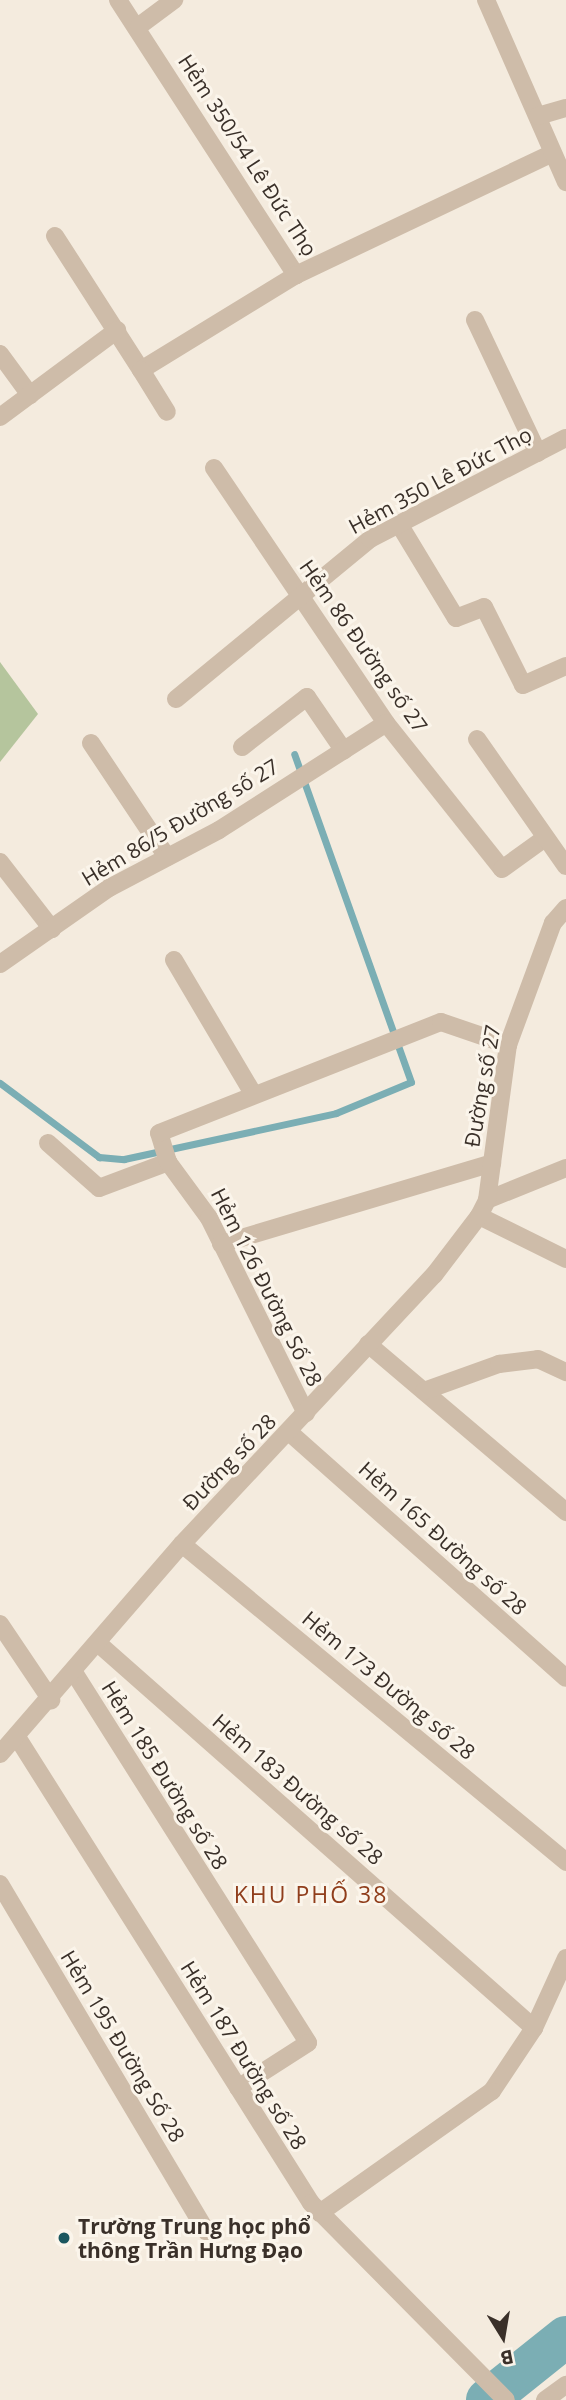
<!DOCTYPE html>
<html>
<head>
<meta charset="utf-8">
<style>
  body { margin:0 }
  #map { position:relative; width:566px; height:2400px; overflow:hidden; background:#f4ebde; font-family:"Open Sans",sans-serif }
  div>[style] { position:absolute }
  .green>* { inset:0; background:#b5c59d }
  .stream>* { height:7px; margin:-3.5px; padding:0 3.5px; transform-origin:3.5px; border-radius:3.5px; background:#7baeb4 }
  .river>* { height:42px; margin:-21px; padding:0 21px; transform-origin:21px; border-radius:21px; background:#7baeb4 }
  .minor>* { height:18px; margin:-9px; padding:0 9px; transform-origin:9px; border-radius:9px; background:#cebca9 }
  .dots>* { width:19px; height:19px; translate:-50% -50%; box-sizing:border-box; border:4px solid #fbf5eb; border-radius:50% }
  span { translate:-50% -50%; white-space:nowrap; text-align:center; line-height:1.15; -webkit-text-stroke:6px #fbf5eb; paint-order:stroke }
  .street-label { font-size:21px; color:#3a3029 }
  .poi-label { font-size:21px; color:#3a3029; font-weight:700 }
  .left { translate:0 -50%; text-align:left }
  .neighbourhood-label { font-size:23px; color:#903e1c; letter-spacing:2px }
  .north { position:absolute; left:468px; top:2302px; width:70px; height:70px; -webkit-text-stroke:5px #fbf5eb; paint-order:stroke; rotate:169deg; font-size:19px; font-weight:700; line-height:28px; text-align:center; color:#3a3029 }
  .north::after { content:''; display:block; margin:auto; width:24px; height:32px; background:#3a3029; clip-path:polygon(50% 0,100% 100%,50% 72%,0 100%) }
</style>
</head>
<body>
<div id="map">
  <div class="green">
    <i style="clip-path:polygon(0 662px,38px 714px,0 762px)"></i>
  </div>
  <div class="stream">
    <i style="left:0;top:1083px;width:124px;rotate:36.8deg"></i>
    <i style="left:99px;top:1157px;width:25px;rotate:5deg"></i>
    <i style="left:124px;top:1159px;width:217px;rotate:-12.2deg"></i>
    <i style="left:336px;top:1113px;width:81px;rotate:-22.5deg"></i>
    <i style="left:411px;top:1082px;width:348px;rotate:-109.6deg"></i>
  </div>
  <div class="river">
    <i style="left:487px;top:2400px;width:101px;rotate:-38.6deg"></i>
  </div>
  <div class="minor">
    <i style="left:118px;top:0;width:328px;rotate:57.1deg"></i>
    <i style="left:296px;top:275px;width:284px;rotate:-25.4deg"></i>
    <i style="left:486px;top:0;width:199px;rotate:66.3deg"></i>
    <i style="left:139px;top:26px;width:44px;rotate:-36.6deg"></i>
    <i style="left:538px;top:116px;width:29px;rotate:-16deg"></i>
    <i style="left:55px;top:236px;width:159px;rotate:57.3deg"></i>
    <i style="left:141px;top:370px;width:182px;rotate:-31.5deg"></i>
    <i style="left:475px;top:320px;width:147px;rotate:64.7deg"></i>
    <i style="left:0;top:354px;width:51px;rotate:53.8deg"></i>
    <i style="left:141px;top:370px;width:49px;rotate:58.2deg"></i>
    <i style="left:0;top:417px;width:146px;rotate:-36.6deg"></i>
    <i style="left:214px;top:468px;width:308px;rotate:56deg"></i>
    <i style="left:386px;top:723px;width:186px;rotate:51.5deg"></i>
    <i style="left:502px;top:869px;width:53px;rotate:-35.8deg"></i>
    <i style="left:399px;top:524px;width:110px;rotate:58.8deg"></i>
    <i style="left:456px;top:618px;width:30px;rotate:-21deg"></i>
    <i style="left:484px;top:607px;width:87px;rotate:63.4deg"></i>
    <i style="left:523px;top:685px;width:47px;rotate:-23.8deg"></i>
    <i style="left:176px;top:699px;width:251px;rotate:-39.5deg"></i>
    <i style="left:370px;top:539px;width:220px;rotate:-27.3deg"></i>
    <i style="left:477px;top:739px;width:155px;rotate:55deg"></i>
    <i style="left:91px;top:743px;width:137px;rotate:56.3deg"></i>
    <i style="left:242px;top:747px;width:82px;rotate:-37.6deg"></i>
    <i style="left:307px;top:697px;width:65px;rotate:55.6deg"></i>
    <i style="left:0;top:862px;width:85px;rotate:52.2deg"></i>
    <i style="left:174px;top:960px;width:153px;rotate:59.4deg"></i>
    <i style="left:0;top:964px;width:133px;rotate:-34.9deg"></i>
    <i style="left:109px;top:888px;width:124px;rotate:-27.8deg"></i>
    <i style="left:219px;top:830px;width:198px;rotate:-32.6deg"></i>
    <i style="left:48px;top:1143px;width:68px;rotate:41.4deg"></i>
    <i style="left:99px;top:1188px;width:74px;rotate:-20.6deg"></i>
    <i style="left:168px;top:1162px;width:69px;rotate:53.8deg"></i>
    <i style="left:209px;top:1218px;width:218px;rotate:63.6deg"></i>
    <i style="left:168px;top:1162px;width:30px;rotate:-107deg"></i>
    <i style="left:159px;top:1133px;width:303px;rotate:-21.5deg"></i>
    <i style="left:441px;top:1022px;width:71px;rotate:18.9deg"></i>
    <i style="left:487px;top:1200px;width:85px;rotate:-22.1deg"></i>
    <i style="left:479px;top:1216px;width:97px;rotate:26.3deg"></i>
    <i style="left:221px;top:1244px;width:283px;rotate:-16.6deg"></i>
    <i style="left:368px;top:1344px;width:260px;rotate:40.3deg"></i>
    <i style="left:424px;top:1391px;width:80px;rotate:-19.8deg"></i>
    <i style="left:499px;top:1364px;width:39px;rotate:-7deg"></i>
    <i style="left:538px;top:1359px;width:31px;rotate:25deg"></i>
    <i style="left:289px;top:1432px;width:370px;rotate:41.6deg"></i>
    <i style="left:182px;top:1544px;width:499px;rotate:39.6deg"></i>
    <i style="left:0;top:1624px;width:92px;rotate:56.1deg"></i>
    <i style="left:100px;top:1645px;width:579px;rotate:41.43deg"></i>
    <i style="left:534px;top:2028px;width:76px;rotate:123.7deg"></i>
    <i style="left:492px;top:2091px;width:211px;rotate:144.7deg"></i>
    <i style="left:75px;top:1674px;width:436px;rotate:57.7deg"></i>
    <i style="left:308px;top:2043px;width:83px;rotate:147.3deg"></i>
    <i style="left:17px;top:1737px;width:551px;rotate:57.75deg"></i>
    <i style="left:311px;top:2203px;width:277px;rotate:45.3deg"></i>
    <i style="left:0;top:1754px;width:278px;rotate:-49.1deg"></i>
    <i style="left:182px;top:1544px;width:369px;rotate:-46.9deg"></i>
    <i style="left:434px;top:1275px;width:74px;rotate:-52.7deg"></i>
    <i style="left:479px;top:1216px;width:18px;rotate:-63deg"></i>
    <i style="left:487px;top:1200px;width:156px;rotate:-82.3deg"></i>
    <i style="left:508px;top:1045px;width:130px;rotate:-69.8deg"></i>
    <i style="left:553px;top:923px;width:20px;rotate:-49deg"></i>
    <i style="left:0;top:1884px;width:404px;rotate:59.3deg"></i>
    <i style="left:534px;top:2028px;width:77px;rotate:-65.4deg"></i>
    <i style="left:545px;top:2400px;width:26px;rotate:-36deg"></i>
  </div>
  <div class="dots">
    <i style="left:64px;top:2238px;background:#1b575f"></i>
  </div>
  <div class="street-label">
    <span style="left:248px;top:155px;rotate:57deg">Hẻm 350/54 Lê Đức Thọ</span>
    <span style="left:440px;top:480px;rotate:-28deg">Hẻm 350 Lê Đức Thọ</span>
    <span style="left:364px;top:646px;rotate:55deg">Hẻm 86 Đường số 27</span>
    <span style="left:180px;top:822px;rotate:-31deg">Hẻm 86/5 Đường số 27</span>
    <span style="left:482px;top:1086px;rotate:-80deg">Đường số 27</span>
    <span style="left:267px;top:1287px;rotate:63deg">Hẻm 126 Đường Số 28</span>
    <span style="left:229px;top:1462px;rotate:-46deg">Đường số 28</span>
    <span style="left:443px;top:1538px;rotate:42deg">Hẻm 165 Đường số 28</span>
    <span style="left:389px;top:1685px;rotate:40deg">Hẻm 173 Đường số 28</span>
    <span style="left:165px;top:1775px;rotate:58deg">Hẻm 185 Đường số 28</span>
    <span style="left:298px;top:1789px;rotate:41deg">Hẻm 183 Đường số 28</span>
    <span style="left:123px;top:2046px;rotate:59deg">Hẻm 195 Đường Số 28</span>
    <span style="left:244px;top:2055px;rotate:58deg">Hẻm 187 Đường số 28</span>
  </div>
  <div class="poi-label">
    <span class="left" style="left:78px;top:2238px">Trường Trung học phổ<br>thông Trần Hưng Đạo</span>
  </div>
  <div class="neighbourhood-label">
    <span style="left:311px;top:1894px">KHU PHỐ 38</span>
  </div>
  <div class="north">B</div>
</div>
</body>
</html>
